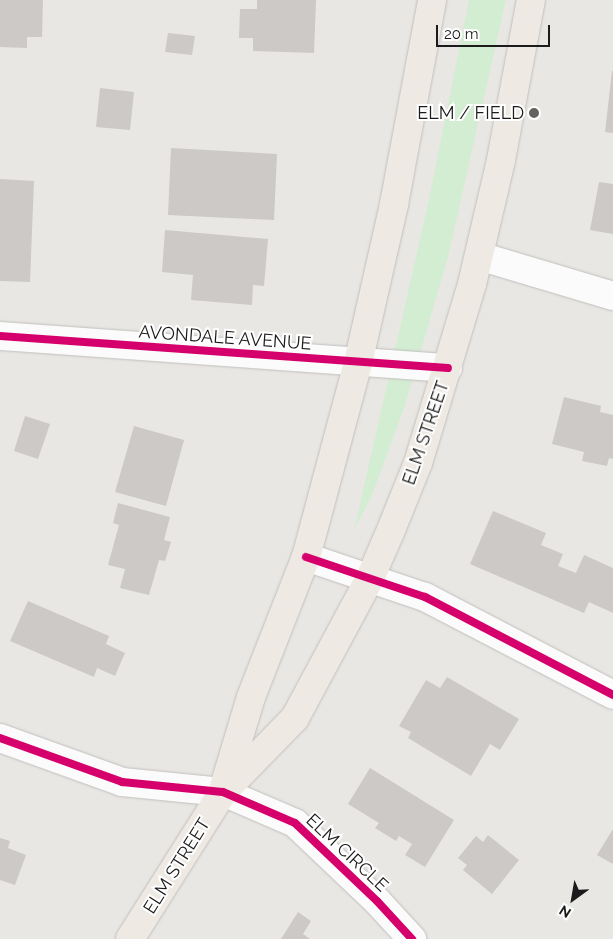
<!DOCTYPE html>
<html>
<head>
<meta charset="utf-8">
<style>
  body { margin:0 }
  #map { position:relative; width:613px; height:939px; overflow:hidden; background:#e9e7e3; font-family:Raleway,sans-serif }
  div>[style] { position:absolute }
  .park>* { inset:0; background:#d3edd2 }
  .building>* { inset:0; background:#ccc9c6 }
  .roads { filter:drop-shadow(0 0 1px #c0bfbe) drop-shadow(0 0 1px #c0bfbe) }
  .minor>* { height:28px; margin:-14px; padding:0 14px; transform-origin:14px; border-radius:14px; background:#fcfbfb }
  .major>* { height:28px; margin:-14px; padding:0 14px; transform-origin:14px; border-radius:14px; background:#eeeae3 }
  .cycleway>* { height:8px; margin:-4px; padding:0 4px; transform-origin:4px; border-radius:4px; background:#d6006c }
  .dots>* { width:14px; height:14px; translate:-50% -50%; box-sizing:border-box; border:2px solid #fff; border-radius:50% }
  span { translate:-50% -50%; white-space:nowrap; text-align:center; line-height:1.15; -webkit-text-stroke:4px #fff; paint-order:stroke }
  .poi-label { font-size:18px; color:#1b1b1b }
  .right { translate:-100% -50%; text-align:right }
  .street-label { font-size:18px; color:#1b1b1b }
  .north { position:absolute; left:548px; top:874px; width:50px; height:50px; -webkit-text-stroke:4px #fff; paint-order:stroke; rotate:212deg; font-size:14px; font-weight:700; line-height:20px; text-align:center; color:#1b1b1b }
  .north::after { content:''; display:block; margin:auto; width:18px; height:22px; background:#1b1b1b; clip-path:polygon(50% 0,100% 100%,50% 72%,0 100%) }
  .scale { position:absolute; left:436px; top:25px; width:114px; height:22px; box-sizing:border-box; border:2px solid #1b1b1b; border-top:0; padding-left:6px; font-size:15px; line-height:18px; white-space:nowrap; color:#1b1b1b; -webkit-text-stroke:4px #fff; paint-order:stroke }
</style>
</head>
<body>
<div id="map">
  <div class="park">
    <i style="clip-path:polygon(469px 0,506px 0,448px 257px,405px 405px,372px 495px,354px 530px,428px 204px)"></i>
  </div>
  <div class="building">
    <i style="clip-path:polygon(0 0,43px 0,42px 37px,27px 37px,27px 48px,0 47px)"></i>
    <i style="clip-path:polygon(257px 0,316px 0,314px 53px,253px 51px,253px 38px,239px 38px,240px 9px,257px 9px)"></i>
    <i style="clip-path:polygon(168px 33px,195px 36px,192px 55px,165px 52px)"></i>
    <i style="clip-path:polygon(612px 71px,613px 71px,613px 133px,605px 132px)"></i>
    <i style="clip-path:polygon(100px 88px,134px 92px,130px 130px,96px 127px)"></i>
    <i style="clip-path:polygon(171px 148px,277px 154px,274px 220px,168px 215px)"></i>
    <i style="clip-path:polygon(0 179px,34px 181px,30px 282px,0 281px)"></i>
    <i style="clip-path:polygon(599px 182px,613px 184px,613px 234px,590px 230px)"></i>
    <i style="clip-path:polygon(165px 230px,268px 239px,264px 286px,253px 285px,252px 305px,191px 300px,193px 275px,162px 272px)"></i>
    <i style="clip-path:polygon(564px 397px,601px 406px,600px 412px,613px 415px,613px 459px,609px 458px,607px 466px,582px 461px,584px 452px,552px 444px)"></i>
    <i style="clip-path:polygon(25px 416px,50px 424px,38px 459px,14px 451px)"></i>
    <i style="clip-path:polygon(134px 426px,184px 440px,166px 506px,115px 492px)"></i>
    <i style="clip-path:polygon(118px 503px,170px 517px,164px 540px,171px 542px,165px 561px,159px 560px,149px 595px,120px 588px,125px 569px,108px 565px,119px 525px,113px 523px)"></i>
    <i style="clip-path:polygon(493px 511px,546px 533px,541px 545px,563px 554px,558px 566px,576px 573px,584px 555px,613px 568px,613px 613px,589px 602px,584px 613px,470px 564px)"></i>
    <i style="clip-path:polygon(28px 601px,109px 636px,106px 644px,125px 653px,115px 676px,97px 668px,94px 677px,10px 641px)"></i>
    <i style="clip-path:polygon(447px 677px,519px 719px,500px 750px,490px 744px,471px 776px,408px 738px,411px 732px,399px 726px,426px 680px,440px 688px)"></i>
    <i style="clip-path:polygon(370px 768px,454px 820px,425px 867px,405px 855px,412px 844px,399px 836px,396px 841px,375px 828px,379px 823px,348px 804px)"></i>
    <i style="clip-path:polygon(613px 829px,613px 864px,597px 855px)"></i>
    <i style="clip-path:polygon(488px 835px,519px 860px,492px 894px,463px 870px,467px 865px,458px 858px,476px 836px,483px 842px)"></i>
    <i style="clip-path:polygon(0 838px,10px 841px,8px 848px,26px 855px,15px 885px,0 880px)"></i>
    <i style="clip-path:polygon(298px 912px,311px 921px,303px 934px,310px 939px,281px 939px)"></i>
  </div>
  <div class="roads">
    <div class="minor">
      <i style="left:479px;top:256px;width:140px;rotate:16.6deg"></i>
      <i style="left:0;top:336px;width:449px;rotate:4.1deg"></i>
      <i style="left:306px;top:557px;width:126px;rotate:18.6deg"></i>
      <i style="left:425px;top:597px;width:212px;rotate:27.5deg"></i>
      <i style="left:0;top:738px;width:130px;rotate:19.8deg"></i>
      <i style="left:122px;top:782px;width:101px;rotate:5.7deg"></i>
      <i style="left:223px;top:792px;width:78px;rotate:23.3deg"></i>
      <i style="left:295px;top:823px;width:113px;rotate:43.6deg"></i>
      <i style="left:377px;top:901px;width:52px;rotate:47.4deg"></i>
    </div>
    <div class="major">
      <i style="left:224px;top:787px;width:94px;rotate:-73.3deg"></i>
      <i style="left:251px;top:697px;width:150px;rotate:-68.6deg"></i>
      <i style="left:306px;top:557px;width:201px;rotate:-75deg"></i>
      <i style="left:358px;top:363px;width:163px;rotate:-77.2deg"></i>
      <i style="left:394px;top:204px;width:208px;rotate:-79.4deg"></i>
      <i style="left:130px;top:939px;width:174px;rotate:-57.7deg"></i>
      <i style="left:223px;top:792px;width:103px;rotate:-45.8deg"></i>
      <i style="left:295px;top:718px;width:161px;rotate:-61.8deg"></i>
      <i style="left:371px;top:576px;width:50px;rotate:-66.5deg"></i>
      <i style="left:391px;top:530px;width:72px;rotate:-68.1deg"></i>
      <i style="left:418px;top:463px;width:187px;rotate:-73.2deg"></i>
      <i style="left:472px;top:284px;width:127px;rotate:-76.8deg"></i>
      <i style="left:501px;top:160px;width:163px;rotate:-79.4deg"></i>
    </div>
  </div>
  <div class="cycleway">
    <i style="left:0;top:336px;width:449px;rotate:4.1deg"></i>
    <i style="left:306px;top:557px;width:126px;rotate:18.6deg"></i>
    <i style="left:425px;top:597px;width:212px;rotate:27.5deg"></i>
    <i style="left:0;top:738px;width:130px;rotate:19.8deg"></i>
    <i style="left:122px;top:782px;width:101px;rotate:5.7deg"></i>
    <i style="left:223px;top:792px;width:78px;rotate:23.3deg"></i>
    <i style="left:295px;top:823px;width:113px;rotate:43.6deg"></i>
    <i style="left:377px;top:901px;width:52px;rotate:47.4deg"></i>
  </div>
  <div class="dots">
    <i style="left:534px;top:113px;background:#636261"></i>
  </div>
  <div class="poi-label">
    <span class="right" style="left:524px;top:113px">ELM / FIELD</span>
  </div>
  <div class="street-label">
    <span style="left:225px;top:338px;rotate:4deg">AVONDALE AVENUE</span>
    <span style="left:426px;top:433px;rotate:-71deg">ELM STREET</span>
    <span style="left:347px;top:853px;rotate:43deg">ELM CIRCLE</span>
    <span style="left:177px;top:866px;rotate:-58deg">ELM STREET</span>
  </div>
  <div class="north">N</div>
  <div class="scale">20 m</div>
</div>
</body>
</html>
